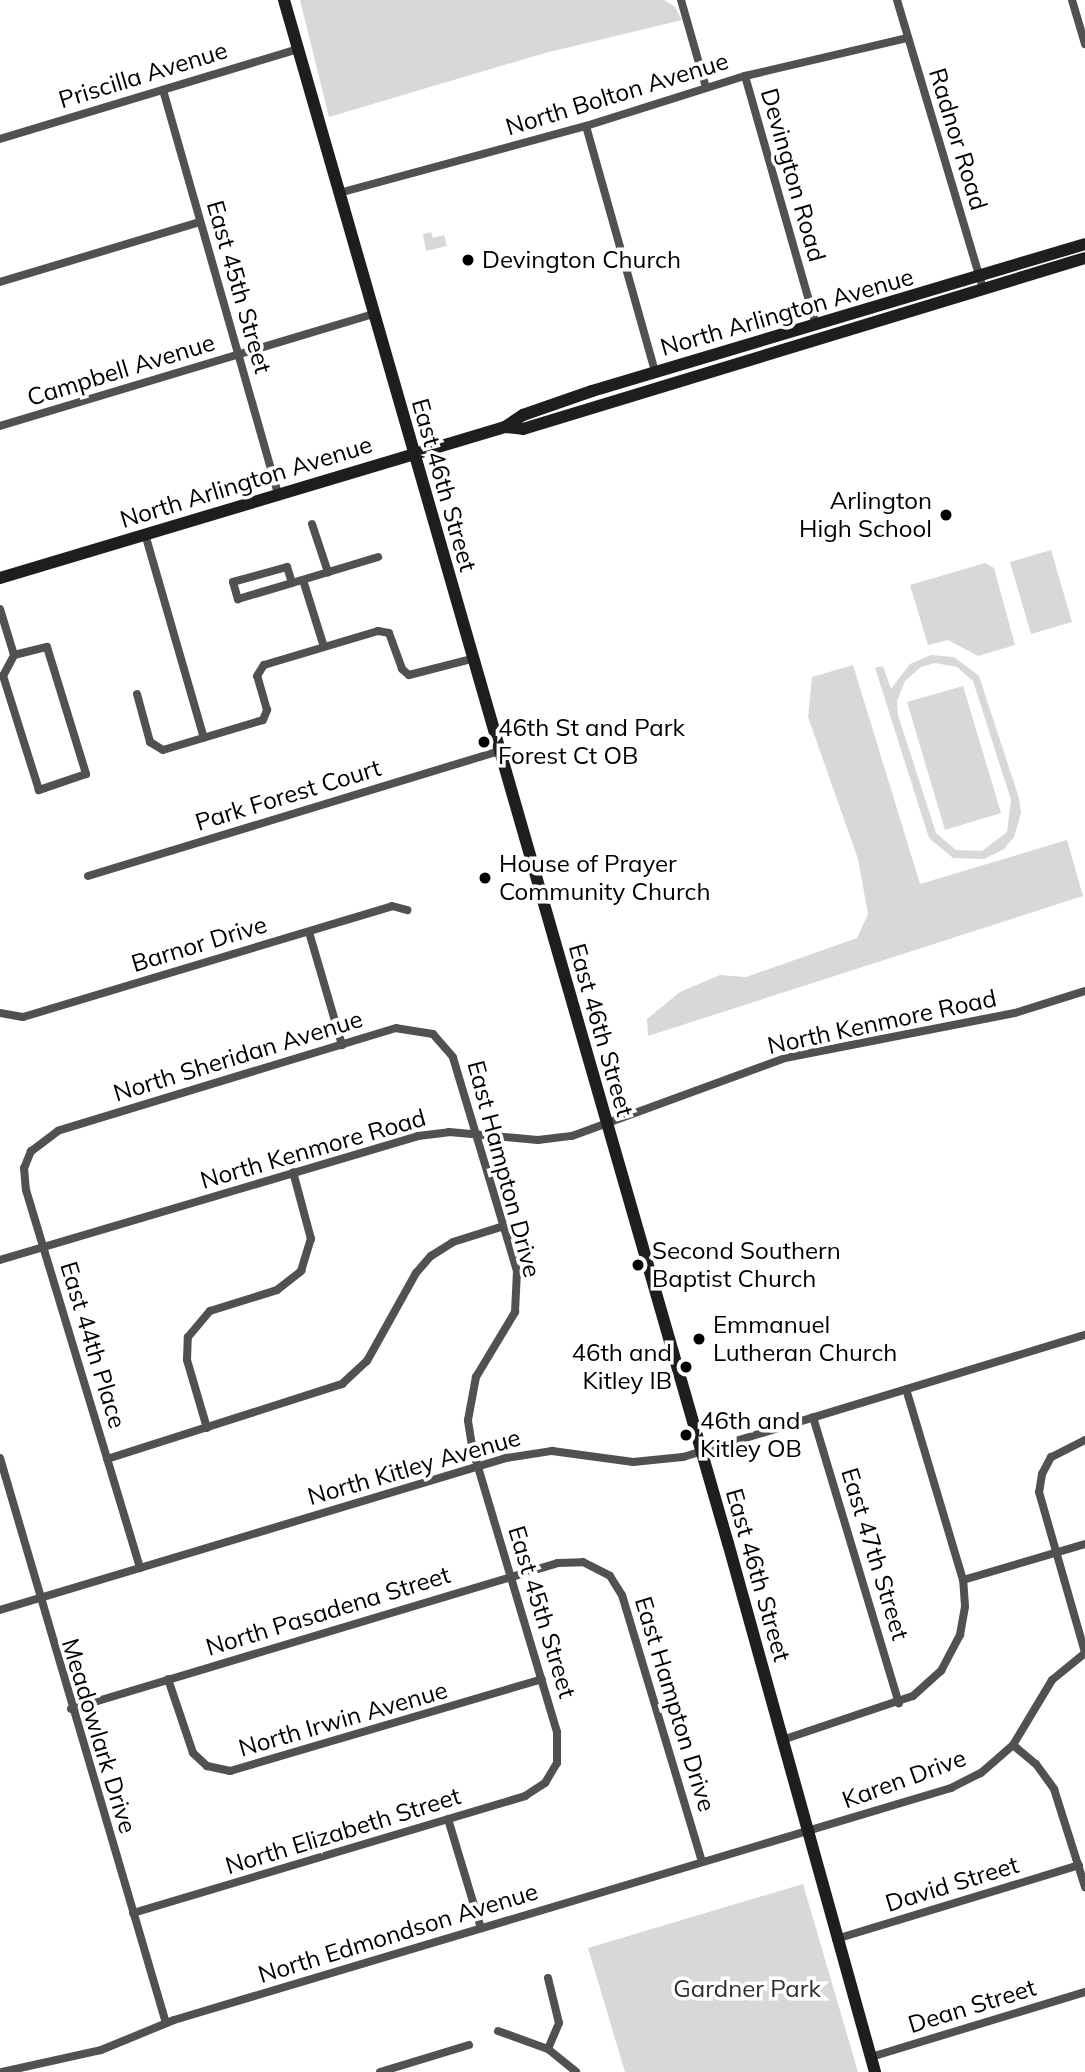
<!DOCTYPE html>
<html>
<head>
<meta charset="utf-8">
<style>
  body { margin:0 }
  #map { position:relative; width:1085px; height:2072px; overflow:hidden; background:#fff; font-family:Mulish,sans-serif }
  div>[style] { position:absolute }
  .green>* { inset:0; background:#d8d8d8 }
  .minor>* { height:8px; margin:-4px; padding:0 4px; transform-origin:4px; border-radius:4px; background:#515151 }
  .secondary>* { height:12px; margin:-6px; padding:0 6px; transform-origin:6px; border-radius:6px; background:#1e1e1e }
  .dots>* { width:19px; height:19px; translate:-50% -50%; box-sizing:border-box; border:4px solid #fff; border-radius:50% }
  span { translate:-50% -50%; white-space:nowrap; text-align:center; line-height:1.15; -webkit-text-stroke:7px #fff; paint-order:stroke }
  .street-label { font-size:24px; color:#000 }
  .poi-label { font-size:24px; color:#000 }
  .left { translate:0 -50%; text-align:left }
  .right { translate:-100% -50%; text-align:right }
  .park-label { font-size:24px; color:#2f2f2f }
</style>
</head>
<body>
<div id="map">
  <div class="green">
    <i style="clip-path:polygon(300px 0,664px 0,675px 7px,682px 20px,545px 53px,329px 117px)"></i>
    <i style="clip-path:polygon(431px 232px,433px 238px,444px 235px,447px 246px,426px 251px,423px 234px)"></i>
    <i style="clip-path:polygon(1051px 550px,1072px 622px,1031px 634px,1010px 562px)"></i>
    <i style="clip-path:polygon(985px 563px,994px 568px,1015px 645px,978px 656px,948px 640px,928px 645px,910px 585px)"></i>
    <i style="clip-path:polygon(evenodd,931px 655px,954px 657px,979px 676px,1019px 798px,1021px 813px,1014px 837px,1004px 849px,984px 859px,953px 858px,929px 838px,875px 668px,883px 666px,891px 689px,910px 664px,931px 655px,935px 663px,957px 667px,973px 681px,1011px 800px,1007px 832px,982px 851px,956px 850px,936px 833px,898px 715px,897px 701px,905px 681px,921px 667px,935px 663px)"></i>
    <i style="clip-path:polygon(853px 665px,920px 884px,1067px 840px,1083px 896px,648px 1036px,647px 1019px,680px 992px,720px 975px,746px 977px,857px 938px,868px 914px,858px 859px,808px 717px,812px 677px)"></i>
    <i style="clip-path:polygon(963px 686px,1001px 813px,945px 830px,907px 702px)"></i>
    <i style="clip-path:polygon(803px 1884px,858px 2072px,625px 2072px,588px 1948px)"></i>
  </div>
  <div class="minor">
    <i style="left:681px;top:0;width:91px;rotate:74.1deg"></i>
    <i style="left:897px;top:0;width:302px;rotate:73.4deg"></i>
    <i style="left:1072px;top:0;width:46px;rotate:73.5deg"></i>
    <i style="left:745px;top:76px;width:259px;rotate:74.1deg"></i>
    <i style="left:163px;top:90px;width:421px;rotate:74.1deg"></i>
    <i style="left:586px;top:126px;width:255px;rotate:74.3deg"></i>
    <i style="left:0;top:139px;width:311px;rotate:-16.8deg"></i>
    <i style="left:339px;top:193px;width:256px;rotate:-15.2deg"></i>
    <i style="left:586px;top:126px;width:167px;rotate:-17.5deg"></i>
    <i style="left:745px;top:76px;width:166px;rotate:-13.2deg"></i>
    <i style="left:0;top:282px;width:209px;rotate:-16.7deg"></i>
    <i style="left:0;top:426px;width:389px;rotate:-16.7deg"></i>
    <i style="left:312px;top:524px;width:51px;rotate:71.6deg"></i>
    <i style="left:145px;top:534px;width:212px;rotate:73.9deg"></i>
    <i style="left:303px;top:580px;width:70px;rotate:72.6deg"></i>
    <i style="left:292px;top:583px;width:17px;rotate:-107deg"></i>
    <i style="left:287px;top:567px;width:56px;rotate:164.5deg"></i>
    <i style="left:233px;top:582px;width:18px;rotate:74deg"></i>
    <i style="left:238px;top:599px;width:56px;rotate:-16.5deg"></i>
    <i style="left:292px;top:583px;width:90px;rotate:-16.8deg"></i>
    <i style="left:0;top:609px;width:48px;rotate:73.1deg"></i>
    <i style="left:47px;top:647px;width:133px;rotate:72.9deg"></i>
    <i style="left:86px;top:774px;width:50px;rotate:161.2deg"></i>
    <i style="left:39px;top:790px;width:120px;rotate:-107.5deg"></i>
    <i style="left:3px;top:676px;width:24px;rotate:-62deg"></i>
    <i style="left:14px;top:655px;width:34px;rotate:-14deg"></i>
    <i style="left:137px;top:694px;width:50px;rotate:74.8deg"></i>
    <i style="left:150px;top:742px;width:15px;rotate:32deg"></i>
    <i style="left:163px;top:750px;width:104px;rotate:-16.7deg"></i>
    <i style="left:263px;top:720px;width:11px;rotate:-68deg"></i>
    <i style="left:267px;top:710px;width:35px;rotate:-106deg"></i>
    <i style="left:257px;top:676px;width:13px;rotate:-58deg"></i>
    <i style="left:264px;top:665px;width:119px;rotate:-16.6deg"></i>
    <i style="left:378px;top:631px;width:11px;rotate:10deg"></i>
    <i style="left:389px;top:633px;width:38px;rotate:70deg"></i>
    <i style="left:402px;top:669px;width:9px;rotate:41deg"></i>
    <i style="left:409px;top:675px;width:65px;rotate:-14.3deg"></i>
    <i style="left:88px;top:876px;width:430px;rotate:-16.9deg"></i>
    <i style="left:309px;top:932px;width:118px;rotate:73.7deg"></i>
    <i style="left:0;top:1013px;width:23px;rotate:10deg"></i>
    <i style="left:23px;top:1017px;width:385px;rotate:-16.7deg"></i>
    <i style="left:392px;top:906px;width:16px;rotate:15deg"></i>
    <i style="left:0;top:1260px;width:436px;rotate:-16.5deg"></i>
    <i style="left:418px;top:1136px;width:31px;rotate:-7deg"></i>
    <i style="left:449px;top:1132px;width:89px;rotate:5.1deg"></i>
    <i style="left:538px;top:1140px;width:34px;rotate:-7deg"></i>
    <i style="left:572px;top:1136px;width:227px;rotate:-20.1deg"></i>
    <i style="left:785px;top:1058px;width:234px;rotate:-11.1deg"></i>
    <i style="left:1015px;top:1013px;width:73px;rotate:-17.4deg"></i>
    <i style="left:813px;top:1417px;width:299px;rotate:73.3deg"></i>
    <i style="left:207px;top:1428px;width:71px;rotate:-106.4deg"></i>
    <i style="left:187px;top:1360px;width:23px;rotate:-88deg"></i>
    <i style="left:188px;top:1337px;width:34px;rotate:-50deg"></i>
    <i style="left:210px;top:1311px;width:70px;rotate:-17.4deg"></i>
    <i style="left:277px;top:1290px;width:31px;rotate:-38deg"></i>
    <i style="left:301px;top:1271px;width:34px;rotate:-73deg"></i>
    <i style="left:311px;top:1239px;width:69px;rotate:-105deg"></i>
    <i style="left:1085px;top:1440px;width:38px;rotate:153deg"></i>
    <i style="left:1051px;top:1457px;width:19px;rotate:118deg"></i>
    <i style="left:1042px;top:1474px;width:18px;rotate:99deg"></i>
    <i style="left:1039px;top:1492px;width:166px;rotate:74deg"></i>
    <i style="left:0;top:1458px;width:589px;rotate:73.63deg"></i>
    <i style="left:107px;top:1459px;width:247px;rotate:-17.7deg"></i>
    <i style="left:342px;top:1384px;width:34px;rotate:-43deg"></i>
    <i style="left:367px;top:1361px;width:101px;rotate:-60.9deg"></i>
    <i style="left:416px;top:1273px;width:23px;rotate:-49deg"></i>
    <i style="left:431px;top:1256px;width:26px;rotate:-32deg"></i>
    <i style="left:453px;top:1242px;width:53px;rotate:-17.4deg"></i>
    <i style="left:963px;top:1580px;width:127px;rotate:-16.4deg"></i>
    <i style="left:0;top:1610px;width:528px;rotate:-16.72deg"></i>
    <i style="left:506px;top:1458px;width:47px;rotate:-8.7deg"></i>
    <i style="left:552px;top:1451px;width:82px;rotate:7.7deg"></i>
    <i style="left:633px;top:1462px;width:50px;rotate:-5.7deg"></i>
    <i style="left:683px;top:1457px;width:420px;rotate:-16.9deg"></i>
    <i style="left:168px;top:1679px;width:78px;rotate:71.3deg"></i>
    <i style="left:193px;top:1753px;width:19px;rotate:43deg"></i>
    <i style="left:207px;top:1766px;width:24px;rotate:12deg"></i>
    <i style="left:230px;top:1771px;width:325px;rotate:-16.4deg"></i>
    <i style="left:71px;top:1709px;width:508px;rotate:-16.69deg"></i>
    <i style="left:558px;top:1563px;width:25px;rotate:-2deg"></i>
    <i style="left:583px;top:1562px;width:30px;rotate:27deg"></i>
    <i style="left:610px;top:1576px;width:22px;rotate:58deg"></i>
    <i style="left:622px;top:1595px;width:278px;rotate:73.3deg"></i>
    <i style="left:782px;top:1740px;width:138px;rotate:-18.6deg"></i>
    <i style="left:913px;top:1696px;width:38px;rotate:-42deg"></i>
    <i style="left:941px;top:1671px;width:41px;rotate:-62.2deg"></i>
    <i style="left:960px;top:1635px;width:29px;rotate:-80deg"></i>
    <i style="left:965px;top:1606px;width:26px;rotate:-94deg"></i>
    <i style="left:963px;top:1580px;width:199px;rotate:-106.6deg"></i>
    <i style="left:1013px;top:1745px;width:30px;rotate:40deg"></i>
    <i style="left:1036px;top:1764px;width:31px;rotate:54deg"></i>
    <i style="left:1054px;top:1789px;width:103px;rotate:72.4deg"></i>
    <i style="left:448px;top:1819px;width:114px;rotate:73.2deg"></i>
    <i style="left:133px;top:1913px;width:409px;rotate:-16.6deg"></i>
    <i style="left:525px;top:1796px;width:24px;rotate:-33deg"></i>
    <i style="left:545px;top:1783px;width:23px;rotate:-59deg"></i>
    <i style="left:557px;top:1763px;width:31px;rotate:-90deg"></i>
    <i style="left:557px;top:1732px;width:298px;rotate:-106.6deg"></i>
    <i style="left:472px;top:1446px;width:26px;rotate:-99deg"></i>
    <i style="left:468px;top:1420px;width:44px;rotate:-79.5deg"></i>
    <i style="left:476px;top:1377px;width:76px;rotate:-59deg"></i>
    <i style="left:515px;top:1312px;width:41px;rotate:-87.2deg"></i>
    <i style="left:517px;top:1271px;width:223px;rotate:-106.7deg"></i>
    <i style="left:453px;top:1057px;width:30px;rotate:-131deg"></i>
    <i style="left:433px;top:1034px;width:37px;rotate:-171deg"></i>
    <i style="left:396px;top:1028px;width:353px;rotate:163.1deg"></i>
    <i style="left:58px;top:1131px;width:34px;rotate:143deg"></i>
    <i style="left:31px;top:1151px;width:18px;rotate:112deg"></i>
    <i style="left:24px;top:1168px;width:22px;rotate:85deg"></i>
    <i style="left:26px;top:1190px;width:395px;rotate:73.2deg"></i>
    <i style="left:836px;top:1939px;width:254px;rotate:-16.9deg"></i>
    <i style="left:548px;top:1978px;width:46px;rotate:76.3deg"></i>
    <i style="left:559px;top:2023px;width:28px;rotate:113deg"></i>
    <i style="left:498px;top:2031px;width:53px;rotate:19.8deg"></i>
    <i style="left:548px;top:2049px;width:36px;rotate:39deg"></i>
    <i style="left:871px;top:2057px;width:224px;rotate:-16.9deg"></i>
    <i style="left:2px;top:2072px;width:101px;rotate:-12.5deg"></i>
    <i style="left:101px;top:2050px;width:79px;rotate:-22.3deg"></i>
    <i style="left:174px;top:2020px;width:811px;rotate:-16.62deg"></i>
    <i style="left:951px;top:1788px;width:34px;rotate:-27deg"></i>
    <i style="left:981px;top:1773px;width:43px;rotate:-41.2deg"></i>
    <i style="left:1013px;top:1745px;width:76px;rotate:-59deg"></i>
    <i style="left:1052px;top:1680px;width:43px;rotate:-39.3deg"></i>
    <i style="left:380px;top:2072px;width:93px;rotate:-16.9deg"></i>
  </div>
  <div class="secondary">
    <i style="left:284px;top:0;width:1606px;rotate:73.95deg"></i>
    <i style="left:728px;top:1543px;width:549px;rotate:74.47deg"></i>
    <i style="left:505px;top:427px;width:18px;rotate:6deg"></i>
    <i style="left:523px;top:429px;width:587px;rotate:-16.92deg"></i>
    <i style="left:0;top:578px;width:527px;rotate:-16.65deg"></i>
    <i style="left:505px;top:427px;width:22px;rotate:-34deg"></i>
    <i style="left:523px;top:415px;width:73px;rotate:-19.2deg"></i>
    <i style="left:592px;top:391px;width:514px;rotate:-16.6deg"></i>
  </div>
  <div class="dots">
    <i style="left:468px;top:260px;background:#000"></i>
    <i style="left:946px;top:515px;background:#000"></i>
    <i style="left:484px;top:742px;background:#000"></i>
    <i style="left:485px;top:878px;background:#000"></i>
    <i style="left:638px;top:1265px;background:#000"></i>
    <i style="left:699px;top:1339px;background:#000"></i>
    <i style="left:686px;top:1367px;background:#000"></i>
    <i style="left:686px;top:1435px;background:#000"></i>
  </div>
  <div class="street-label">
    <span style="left:143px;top:75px;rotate:-17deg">Priscilla Avenue</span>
    <span style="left:617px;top:94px;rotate:-17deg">North Bolton Avenue</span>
    <span style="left:958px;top:139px;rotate:73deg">Radnor Road</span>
    <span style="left:793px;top:175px;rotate:74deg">Devington Road</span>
    <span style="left:239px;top:287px;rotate:74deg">East 45th Street</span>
    <span style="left:787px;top:312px;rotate:-16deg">North Arlington Avenue</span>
    <span style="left:121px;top:370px;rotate:-17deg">Campbell Avenue</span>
    <span style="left:246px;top:482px;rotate:-17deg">North Arlington Avenue</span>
    <span style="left:444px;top:485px;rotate:74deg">East 46th Street</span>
    <span style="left:288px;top:795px;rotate:-17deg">Park Forest Court</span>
    <span style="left:199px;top:944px;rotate:-17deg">Barnor Drive</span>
    <span style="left:882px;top:1022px;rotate:-12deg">North Kenmore Road</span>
    <span style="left:601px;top:1030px;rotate:74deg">East 46th Street</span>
    <span style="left:238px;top:1056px;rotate:-17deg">North Sheridan Avenue</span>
    <span style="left:313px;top:1149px;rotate:-16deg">North Kenmore Road</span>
    <span style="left:504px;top:1169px;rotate:75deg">East Hampton Drive</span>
    <span style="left:93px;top:1345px;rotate:73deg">East 44th Place</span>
    <span style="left:414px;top:1467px;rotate:-16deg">North Kitley Avenue</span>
    <span style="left:875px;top:1554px;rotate:73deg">East 47th Street</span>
    <span style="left:758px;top:1575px;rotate:74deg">East 46th Street</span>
    <span style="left:328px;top:1611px;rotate:-17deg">North Pasadena Street</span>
    <span style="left:542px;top:1612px;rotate:73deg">East 45th Street</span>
    <span style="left:675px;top:1704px;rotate:73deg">East Hampton Drive</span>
    <span style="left:343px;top:1719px;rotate:-16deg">North Irwin Avenue</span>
    <span style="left:99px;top:1736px;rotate:73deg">Meadowlark Drive</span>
    <span style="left:904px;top:1779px;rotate:-20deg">Karen Drive</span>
    <span style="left:343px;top:1831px;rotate:-17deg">North Elizabeth Street</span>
    <span style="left:952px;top:1884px;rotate:-17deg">David Street</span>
    <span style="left:398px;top:1933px;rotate:-17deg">North Edmondson Avenue</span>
    <span style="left:972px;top:2006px;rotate:-17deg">Dean Street</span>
  </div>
  <div class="poi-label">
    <span class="left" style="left:482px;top:260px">Devington Church</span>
    <span class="right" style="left:932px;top:515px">Arlington<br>High School</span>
    <span class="left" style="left:498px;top:742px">46th St and Park<br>Forest Ct OB</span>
    <span class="left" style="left:499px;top:878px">House of Prayer<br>Community Church</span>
    <span class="left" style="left:652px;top:1265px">Second Southern<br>Baptist Church</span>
    <span class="left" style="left:713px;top:1339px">Emmanuel<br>Lutheran Church</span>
    <span class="right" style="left:672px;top:1367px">46th and<br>Kitley IB</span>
    <span class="left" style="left:700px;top:1435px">46th and<br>Kitley OB</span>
  </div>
  <div class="park-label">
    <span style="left:747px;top:1989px">Gardner Park</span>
  </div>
</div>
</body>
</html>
